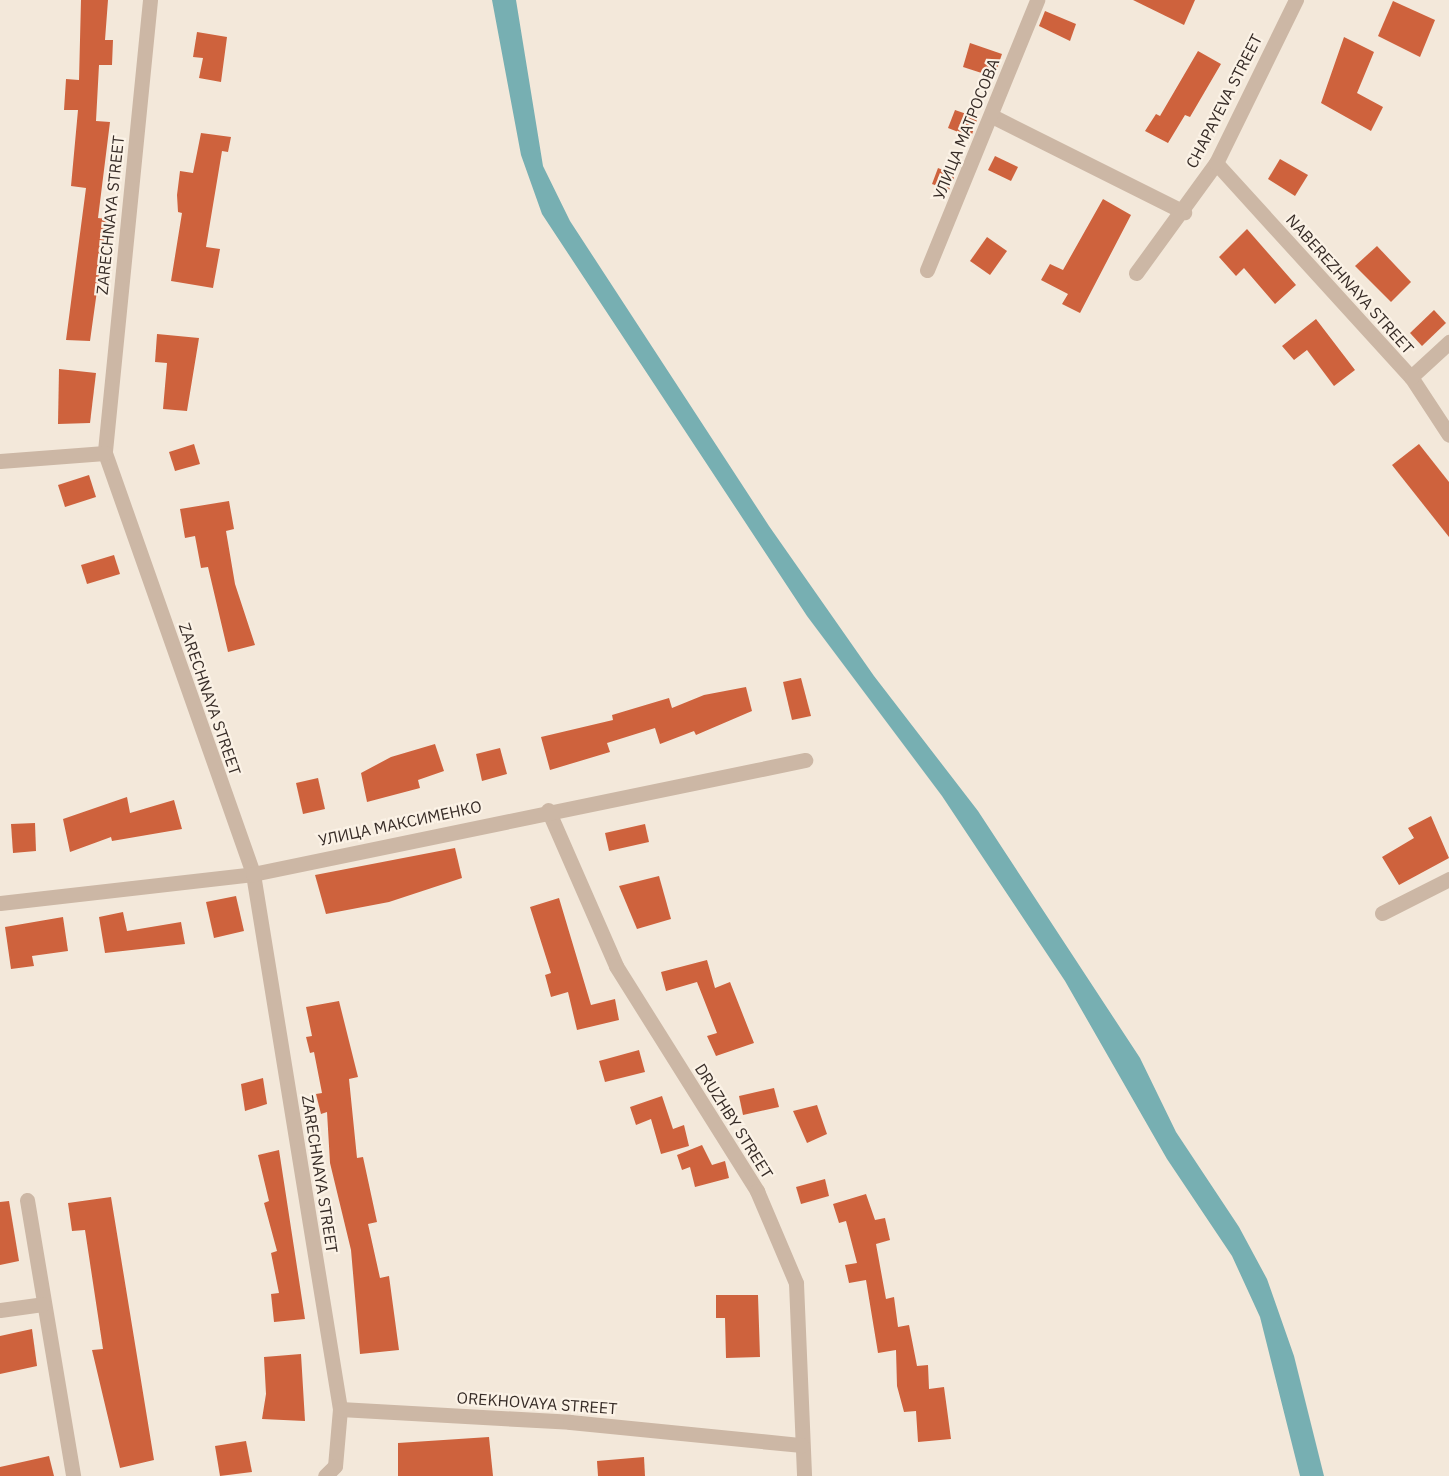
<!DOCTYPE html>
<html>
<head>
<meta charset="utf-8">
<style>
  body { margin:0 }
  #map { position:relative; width:1449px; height:1476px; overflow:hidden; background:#f3e8da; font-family:"IBM Plex Sans",sans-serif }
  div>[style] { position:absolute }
  .water>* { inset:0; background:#77afb2 }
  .building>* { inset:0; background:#ce623d }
  .minor>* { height:15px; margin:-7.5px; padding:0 7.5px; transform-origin:7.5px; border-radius:7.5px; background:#ccb7a5 }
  span { translate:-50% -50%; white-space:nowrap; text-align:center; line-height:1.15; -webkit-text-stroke:4.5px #fbf2e6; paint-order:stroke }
  .street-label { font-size:16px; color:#372c27 }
</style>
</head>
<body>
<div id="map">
  <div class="water">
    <i style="clip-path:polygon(492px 0,516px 0,543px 166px,570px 221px,769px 526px,874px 676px,978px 811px,1140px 1058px,1176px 1132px,1239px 1227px,1267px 1279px,1294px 1356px,1324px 1476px,1300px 1476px,1260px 1317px,1232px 1256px,1167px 1159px,1065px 981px,942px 796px,807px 616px,542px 214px,521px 155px)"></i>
  </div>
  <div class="building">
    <i style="clip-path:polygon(81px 0,108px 0,105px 40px,113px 40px,112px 65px,99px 65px,96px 121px,110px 122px,98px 218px,107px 219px,90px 341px,66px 340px,86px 188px,71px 186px,78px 110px,64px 110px,66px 79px,79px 80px)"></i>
    <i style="clip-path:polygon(1133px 0,1195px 0,1184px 25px)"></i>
    <i style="clip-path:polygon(1393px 1px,1435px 20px,1420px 57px,1378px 36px)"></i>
    <i style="clip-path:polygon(1045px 11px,1076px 24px,1070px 41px,1039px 26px)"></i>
    <i style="clip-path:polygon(197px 32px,227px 37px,221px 82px,199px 78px,203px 58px,193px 57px)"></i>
    <i style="clip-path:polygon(1344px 37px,1374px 52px,1357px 93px,1383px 107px,1371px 131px,1321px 103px)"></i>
    <i style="clip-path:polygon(970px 43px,1002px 54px,994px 77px,963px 67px)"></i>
    <i style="clip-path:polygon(1198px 51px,1221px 64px,1190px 117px,1185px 115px,1168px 143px,1145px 131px,1156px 114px,1160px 116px)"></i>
    <i style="clip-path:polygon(955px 110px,978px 118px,971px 137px,948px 128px)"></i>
    <i style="clip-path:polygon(201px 133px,231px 137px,228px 152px,222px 151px,206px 247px,220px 249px,213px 288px,171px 281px,182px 213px,178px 212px,177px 195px,180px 171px,193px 173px)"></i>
    <i style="clip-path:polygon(995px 156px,1018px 167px,1011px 181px,988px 170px)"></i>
    <i style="clip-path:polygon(1280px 159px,1308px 175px,1295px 196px,1268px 179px)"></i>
    <i style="clip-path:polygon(938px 168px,955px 175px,949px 190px,932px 184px)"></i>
    <i style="clip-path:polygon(1103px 199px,1131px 215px,1080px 313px,1062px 304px,1068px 294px,1041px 280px,1050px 264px,1063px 270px)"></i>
    <i style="clip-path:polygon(1247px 229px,1296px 285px,1275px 304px,1244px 268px,1236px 276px,1219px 257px)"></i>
    <i style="clip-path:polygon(987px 237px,1007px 251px,990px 275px,970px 261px)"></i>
    <i style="clip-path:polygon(1377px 246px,1411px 282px,1391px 302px,1355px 266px)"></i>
    <i style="clip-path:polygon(1434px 310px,1446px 323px,1422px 346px,1410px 333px)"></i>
    <i style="clip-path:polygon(1316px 319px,1355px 370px,1334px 386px,1307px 350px,1294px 360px,1282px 346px)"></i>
    <i style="clip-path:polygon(157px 334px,199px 338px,187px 411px,163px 409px,167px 363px,155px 362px)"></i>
    <i style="clip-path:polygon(59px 369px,96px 373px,90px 423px,58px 424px)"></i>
    <i style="clip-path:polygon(194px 444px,200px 464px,175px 471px,169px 452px)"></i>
    <i style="clip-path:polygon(1419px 444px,1449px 482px,1449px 537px,1392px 465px)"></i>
    <i style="clip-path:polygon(89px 475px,96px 497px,65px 507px,58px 485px)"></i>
    <i style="clip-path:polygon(229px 501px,234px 529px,226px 531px,235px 584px,255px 645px,228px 652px,208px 567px,201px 568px,195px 536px,185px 538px,180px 509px)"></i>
    <i style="clip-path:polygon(114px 555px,120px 574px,87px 584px,81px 565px)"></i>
    <i style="clip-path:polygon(801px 678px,811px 716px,792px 720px,783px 682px)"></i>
    <i style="clip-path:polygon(746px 687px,752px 711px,696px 735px,694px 731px,660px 744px,655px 728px,607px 743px,610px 752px,550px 770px,541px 737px,613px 720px,612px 715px,669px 698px,672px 708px,704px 695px)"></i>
    <i style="clip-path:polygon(435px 744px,444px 771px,418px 780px,420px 788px,367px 802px,361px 773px,391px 757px)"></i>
    <i style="clip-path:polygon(500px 748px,507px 774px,482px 781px,476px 754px)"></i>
    <i style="clip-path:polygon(318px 778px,325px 809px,303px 814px,296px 783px)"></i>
    <i style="clip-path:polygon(127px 797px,130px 813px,174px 800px,182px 829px,112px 841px,111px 837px,70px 852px,63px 819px)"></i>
    <i style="clip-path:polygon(1431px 816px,1449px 858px,1399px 885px,1382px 857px,1414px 838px,1408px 828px)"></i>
    <i style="clip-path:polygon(35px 823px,36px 851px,13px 853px,11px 824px)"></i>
    <i style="clip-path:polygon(645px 824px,649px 842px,609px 851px,605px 833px)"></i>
    <i style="clip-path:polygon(455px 848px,462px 878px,389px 902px,326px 914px,315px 875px)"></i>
    <i style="clip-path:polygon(659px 876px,671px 919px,637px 929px,619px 886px)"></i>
    <i style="clip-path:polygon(236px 896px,244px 931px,214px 938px,206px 902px)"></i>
    <i style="clip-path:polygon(559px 898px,591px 1005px,615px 999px,619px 1020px,577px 1030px,568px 992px,551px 997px,545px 975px,551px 973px,530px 907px)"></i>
    <i style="clip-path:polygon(123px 912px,127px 931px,181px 922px,185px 944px,105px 953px,99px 917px)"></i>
    <i style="clip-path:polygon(63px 917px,68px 951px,32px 956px,34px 966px,11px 969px,5px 927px)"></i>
    <i style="clip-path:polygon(707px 960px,715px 988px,730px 982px,754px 1043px,716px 1056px,707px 1036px,717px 1033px,697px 982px,666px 991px,661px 972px)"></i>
    <i style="clip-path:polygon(339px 1001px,358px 1077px,349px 1079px,357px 1158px,363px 1157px,377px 1222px,368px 1224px,380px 1278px,389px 1276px,399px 1350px,360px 1354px,351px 1250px,330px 1163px,327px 1112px,321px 1114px,316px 1094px,322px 1093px,314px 1052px,310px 1053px,306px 1037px,312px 1036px,306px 1007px)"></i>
    <i style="clip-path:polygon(639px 1050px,645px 1072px,605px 1082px,599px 1061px)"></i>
    <i style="clip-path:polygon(263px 1078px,267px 1104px,245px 1111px,241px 1084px)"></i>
    <i style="clip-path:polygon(774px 1088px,779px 1107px,743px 1115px,739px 1096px)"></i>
    <i style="clip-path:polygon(662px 1096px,673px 1129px,684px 1125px,689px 1146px,661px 1154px,651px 1119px,636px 1125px,630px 1107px)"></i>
    <i style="clip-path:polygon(817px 1105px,827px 1134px,807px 1143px,793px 1111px)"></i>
    <i style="clip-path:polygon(702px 1145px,712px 1165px,725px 1161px,729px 1178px,695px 1187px,690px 1167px,682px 1170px,677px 1155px)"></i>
    <i style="clip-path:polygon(279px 1150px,305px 1319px,274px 1322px,271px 1294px,279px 1293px,271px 1253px,277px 1251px,264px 1203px,269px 1201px,258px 1155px)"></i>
    <i style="clip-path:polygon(825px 1179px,829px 1196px,801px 1204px,796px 1187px)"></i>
    <i style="clip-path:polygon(866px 1194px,875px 1220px,885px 1218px,890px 1240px,876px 1244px,886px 1299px,894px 1297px,898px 1327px,909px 1325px,917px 1366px,928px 1365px,929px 1389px,944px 1387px,951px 1439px,918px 1442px,916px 1411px,904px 1412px,897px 1386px,896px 1350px,878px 1353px,866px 1280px,849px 1283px,845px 1265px,857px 1263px,846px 1221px,839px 1223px,833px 1204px)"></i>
    <i style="clip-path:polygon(111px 1197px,154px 1460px,120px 1468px,92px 1350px,103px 1349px,85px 1230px,72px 1231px,68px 1203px)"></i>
    <i style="clip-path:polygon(9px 1201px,19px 1261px,0 1265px,0 1202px)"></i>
    <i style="clip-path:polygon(716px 1295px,758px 1295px,760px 1357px,726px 1358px,725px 1318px,716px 1318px)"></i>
    <i style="clip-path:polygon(32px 1329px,37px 1366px,0 1374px,0 1336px)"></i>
    <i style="clip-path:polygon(301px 1354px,305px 1421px,262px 1419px,266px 1394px,264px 1357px)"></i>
    <i style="clip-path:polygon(489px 1437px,493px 1476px,398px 1476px,398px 1443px)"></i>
    <i style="clip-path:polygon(246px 1441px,252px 1472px,220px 1476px,215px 1446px)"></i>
    <i style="clip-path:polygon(49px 1456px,54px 1476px,0 1476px,0 1467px)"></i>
    <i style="clip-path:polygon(644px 1457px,645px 1476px,598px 1476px,597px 1461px)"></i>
  </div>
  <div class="minor">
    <i style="left:150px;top:0;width:455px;rotate:95.7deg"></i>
    <i style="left:105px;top:453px;width:446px;rotate:70.6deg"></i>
    <i style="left:253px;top:874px;width:542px;rotate:80.76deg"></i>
    <i style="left:340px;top:1409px;width:57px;rotate:95deg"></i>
    <i style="left:335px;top:1466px;width:14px;rotate:135deg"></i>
    <i style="left:992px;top:116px;width:215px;rotate:26.6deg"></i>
    <i style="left:1216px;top:163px;width:290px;rotate:47.7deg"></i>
    <i style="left:1411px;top:377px;width:69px;rotate:56.8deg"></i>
    <i style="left:927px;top:270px;width:292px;rotate:-67.8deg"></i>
    <i style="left:1136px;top:273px;width:136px;rotate:-54deg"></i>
    <i style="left:1216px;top:163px;width:182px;rotate:-63.9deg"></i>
    <i style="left:1411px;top:377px;width:52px;rotate:-42.6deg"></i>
    <i style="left:0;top:461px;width:105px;rotate:-4.4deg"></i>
    <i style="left:548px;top:810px;width:170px;rotate:66.4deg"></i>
    <i style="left:616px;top:966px;width:266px;rotate:57.9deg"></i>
    <i style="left:757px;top:1191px;width:100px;rotate:67deg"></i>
    <i style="left:796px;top:1283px;width:193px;rotate:87.6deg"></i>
    <i style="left:0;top:903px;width:255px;rotate:-6.5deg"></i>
    <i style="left:253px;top:874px;width:564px;rotate:-11.67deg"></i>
    <i style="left:1382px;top:913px;width:75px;rotate:-26.9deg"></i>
    <i style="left:27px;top:1200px;width:280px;rotate:80.5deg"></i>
    <i style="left:0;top:1310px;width:43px;rotate:-7.9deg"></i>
    <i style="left:340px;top:1409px;width:230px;rotate:3.2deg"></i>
    <i style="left:570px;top:1422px;width:233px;rotate:5.7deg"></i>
  </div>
  <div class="street-label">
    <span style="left:1224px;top:101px;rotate:-63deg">CHAPAYEVA STREET</span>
    <span style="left:966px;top:129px;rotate:-68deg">УЛИЦА МАТРОСОВА</span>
    <span style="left:110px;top:215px;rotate:-84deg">ZARECHNAYA STREET</span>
    <span style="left:1350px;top:284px;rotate:48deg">NABEREZHNAYA STREET</span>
    <span style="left:210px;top:699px;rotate:71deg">ZARECHNAYA STREET</span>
    <span style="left:400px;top:823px;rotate:-12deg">УЛИЦА МАКСИМЕНКО</span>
    <span style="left:734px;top:1121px;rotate:58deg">DRUZHBY STREET</span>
    <span style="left:320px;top:1174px;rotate:81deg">ZARECHNAYA STREET</span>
    <span style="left:537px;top:1403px;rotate:4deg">OREKHOVAYA STREET</span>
  </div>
</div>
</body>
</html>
